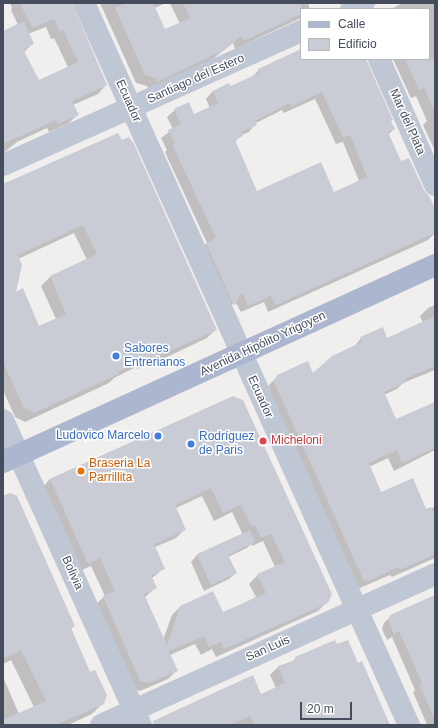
<!DOCTYPE html>
<html>
<head>
<meta charset="utf-8">
<style>
  body { margin:0 }
  #map { position:relative; width:438px; height:728px; overflow:hidden; background:#f1eeee; font-family:Arial,sans-serif }
  div>[style] { position:absolute }
  .shadow>* { inset:0; background:#0003 }
  .building>* { inset:0; background:#c9ccd4 }
  .minor>* { height:22px; margin:-11px; padding:0 11px; transform-origin:11px; border-radius:11px; background:#c0c7d4 }
  .major>* { height:22px; margin:-11px; padding:0 11px; transform-origin:11px; border-radius:11px; background:#acb7cf }
  .dots>* { width:11px; height:11px; translate:-50% -50%; box-sizing:border-box; border:2px solid #fff; border-radius:50% }
  span { translate:-50% -50%; white-space:nowrap; text-align:center; line-height:1.15; -webkit-text-stroke:3px #fff; paint-order:stroke }
  .street-label { font-size:12px; color:#454d5d }
  .shop-label { font-size:12px; color:#366cbe }
  .left { translate:0 -50%; text-align:left }
  .right { translate:-100% -50%; text-align:right }
  .health-label { font-size:12px; color:#be3a42 }
  .food-label { font-size:12px; color:#c56008 }
  .frame { position:absolute; inset:0; border:4px solid #454d5d; pointer-events:none }
  .legend { position:absolute; left:300px; top:8px; width:130px; height:52px; box-sizing:border-box; background:#fff; border:1px solid #b5b8be; margin:0; padding:5px 7px; list-style:none; font-size:12px; color:#454d5d }
  .legend li { display:flex; align-items:center; gap:8px; height:20px }
  .legend b { width:20px; border:1px solid #b5b8be }
  .scale { position:absolute; left:300px; top:702px; width:52px; height:18px; box-sizing:border-box; border:2px solid #454d5d; border-top:0; padding-left:5px; font-size:12px; line-height:14px; white-space:nowrap; color:#454d5d; -webkit-text-stroke:3px #fff; paint-order:stroke }
</style>
</head>
<body>
<div id="map">
  <div class="shadow">
    <i style="clip-path:polygon(evenodd,10px 3px,71px 3px,106px 85px,98px 94px,73px 105px,77px 115px,69px 123px,49px 132px,47px 128px,17px 142px,3px 153px,3px 32px,18px 25px,11px 10px,12px 8px,10px 3px,46px 27px,51px 39px,54px 38px,68px 67px,38px 82px,24px 52px,32px 44px,28px 34px,46px 27px)"></i>
    <i style="clip-path:polygon(100px 3px,166px 3px,155px 8px,165px 31px,180px 24px,170px 3px,308px 3px,310px 9px,301px 9px,301px 18px,235px 49px,233px 43px,210px 61px,149px 90px,147px 86px,136px 83px)"></i>
    <i style="clip-path:polygon(403px 3px,435px 3px,435px 151px,423px 125px,427px 121px,416px 96px,411px 98px,393px 59px,429px 59px,429px 9px,391px 9px)"></i>
    <i style="clip-path:polygon(evenodd,301px 56px,301px 59px,356px 59px,394px 129px,388px 135px,401px 163px,423px 191px,435px 210px,435px 233px,428px 240px,268px 312px,264px 302px,241px 312px,235px 301px,226px 312px,199px 251px,207px 243px,165px 152px,167px 150px,161px 138px,173px 129px,167px 117px,175px 110px,194px 115px,210px 108px,206px 99px,213px 91px,228px 84px,230px 88px,251px 78px,259px 70px,301px 56px,315px 99px,336px 144px,343px 142px,359px 181px,333px 193px,256px 192px,235px 142px,241px 135px,249px 132px,256px 123px,282px 110px,284px 113px,315px 99px)"></i>
    <i style="clip-path:polygon(evenodd,118px 134px,216px 329px,207px 338px,152px 364px,151px 362px,137px 369px,136px 367px,114px 378px,109px 383px,25px 422px,15px 417px,3px 390px,3px 185px,118px 134px,74px 233px,87px 260px,50px 277px,41px 286px,56px 319px,38px 327px,14px 294px,18px 259px,74px 233px)"></i>
    <i style="clip-path:polygon(435px 305px,435px 370px,403px 383px,397px 389px,384px 395px,395px 420px,435px 433px,435px 450px,394px 471px,388px 458px,369px 467px,381px 494px,426px 510px,435px 507px,435px 558px,392px 577px,390px 575px,360px 588px,355px 587px,267px 391px,269px 385px,278px 376px,313px 375px,353px 348px,361px 338px,387px 339px,423px 323px,420px 316px,428px 308px)"></i>
    <i style="clip-path:polygon(evenodd,233px 397px,327px 602px,318px 611px,216px 657px,212px 649px,201px 655px,195px 644px,170px 655px,176px 671px,168px 679px,140px 691px,132px 689px,95px 605px,105px 596px,91px 566px,79px 571px,42px 488px,50px 479px,233px 397px,202px 496px,214px 521px,232px 512px,243px 535px,197px 555px,191px 562px,204px 591px,229px 579px,236px 573px,228px 557px,247px 548px,251px 544px,252px 546px,263px 541px,275px 567px,258px 575px,249px 584px,256px 597px,223px 614px,180px 607px,172px 615px,163px 640px,144px 598px,155px 588px,151px 579px,164px 568px,155px 547px,176px 538px,185px 529px,176px 508px,202px 496px)"></i>
    <i style="clip-path:polygon(16px 495px,74px 626px,71px 629px,103px 703px,92px 714px,68px 725px,3px 725px,3px 677px,19px 714px,34px 707px,11px 660px,3px 664px,3px 501px)"></i>
    <i style="clip-path:polygon(435px 596px,435px 725px,427px 725px,413px 692px,415px 690px,392px 637px,387px 640px,382px 629px,384px 623px,391px 616px)"></i>
    <i style="clip-path:polygon(337px 646px,358px 664px,389px 725px,155px 725px,260px 695px,276px 688px,270px 675px,278px 667px,291px 663px,296px 658px)"></i>
  </div>
  <div class="building">
    <i style="clip-path:polygon(20px 3px,72px 3px,107px 85px,72px 101px,79px 115px,58px 124px,56px 120px,3px 144px,3px 31px,24px 21px,34px 44px,23px 49px,39px 80px,78px 62px,63px 30px,60px 32px,54px 19px,32px 28px)"></i>
    <i style="clip-path:polygon(126px 3px,153px 3px,165px 29px,190px 18px,183px 3px,301px 3px,301px 14px,244px 41px,242px 36px,220px 52px,157px 82px,156px 78px,145px 75px,115px 8px)"></i>
    <i style="clip-path:polygon(evenodd,301px 49px,301px 59px,366px 59px,393px 120px,391px 121px,395px 129px,388px 132px,401px 161px,409px 158px,424px 190px,429px 196px,435px 208px,435px 233px,276px 305px,271px 296px,248px 306px,242px 292px,234px 306px,206px 243px,216px 238px,172px 144px,175px 143px,168px 130px,181px 124px,174px 109px,189px 102px,194px 114px,218px 103px,213px 91px,229px 83px,230px 86px,260px 73px,258px 69px,301px 49px,322px 92px,343px 137px,350px 135px,367px 177px,334px 192px,321px 162px,257px 191px,235px 140px,243px 136px,241px 132px,257px 125px,255px 121px,290px 103px,292px 106px,322px 92px)"></i>
    <i style="clip-path:polygon(405px 59px,435px 59px,435px 112px,424px 88px,419px 90px)"></i>
    <i style="clip-path:polygon(evenodd,118px 133px,122px 140px,129px 137px,134px 144px,217px 330px,161px 355px,160px 354px,146px 360px,145px 359px,118px 372px,119px 374px,34px 413px,24px 408px,3px 362px,3px 184px,118px 133px,83px 225px,97px 254px,50px 276px,66px 314px,39px 326px,23px 288px,16px 292px,22px 265px,18px 255px,83px 225px)"></i>
    <i style="clip-path:polygon(435px 316px,435px 366px,405px 379px,407px 382px,384px 392px,396px 419px,435px 402px,435px 448px,402px 463px,397px 450px,369px 463px,381px 492px,413px 478px,426px 509px,431px 507px,435px 516px,435px 554px,400px 570px,398px 567px,369px 581px,363px 579px,274px 382px,277px 375px,308px 361px,313px 373px,332px 356px,362px 342px,360px 337px,383px 327px,387px 338px)"></i>
    <i style="clip-path:polygon(evenodd,233px 396px,243px 400px,332px 594px,328px 603px,224px 649px,221px 642px,209px 647px,204px 636px,169px 651px,178px 671px,149px 683px,140px 681px,103px 596px,115px 591px,100px 558px,88px 564px,50px 479px,233px 396px,211px 488px,223px 513px,241px 505px,251px 526px,255px 525px,261px 538px,271px 534px,285px 562px,257px 574px,266px 593px,223px 612px,213px 591px,180px 606px,167px 645px,144px 594px,157px 588px,151px 575px,165px 569px,154px 544px,186px 530px,175px 505px,211px 488px)"></i>
    <i style="clip-path:polygon(10px 493px,17px 496px,75px 626px,71px 628px,90px 672px,95px 670px,107px 695px,104px 704px,56px 725px,3px 725px,3px 720px,46px 701px,21px 650px,3px 659px,3px 496px)"></i>
    <i style="clip-path:polygon(250px 530px,255px 542px,228px 555px,237px 573px,211px 585px,197px 554px)"></i>
    <i style="clip-path:polygon(435px 595px,435px 720px,419px 684px,422px 683px,399px 631px,394px 634px,388px 621px,390px 615px)"></i>
    <i style="clip-path:polygon(335px 640px,337px 644px,348px 640px,358px 663px,362px 661px,390px 725px,254px 725px,250px 716px,230px 725px,153px 725px,153px 721px,253px 675px,261px 694px,285px 683px,278px 666px,296px 660px,295px 657px)"></i>
  </div>
  <div class="minor">
    <i style="left:84px;top:3px;width:792px;rotate:65.77deg"></i>
    <i style="left:351px;top:9px;width:14px;rotate:-25deg"></i>
    <i style="left:379px;top:59px;width:138px;rotate:66deg"></i>
    <i style="left:3px;top:165px;width:327px;rotate:-24.2deg"></i>
    <i style="left:3px;top:420px;width:335px;rotate:65.7deg"></i>
    <i style="left:101px;top:725px;width:367px;rotate:-24.3deg"></i>
  </div>
  <div class="major">
    <i style="left:3px;top:462px;width:475px;rotate:-24.5deg"></i>
  </div>
  <div class="dots">
    <i style="left:116px;top:356px;background:#3f7fe0"></i>
    <i style="left:158px;top:436px;background:#3f7fe0"></i>
    <i style="left:263px;top:441px;background:#e0444e"></i>
    <i style="left:191px;top:444px;background:#3f7fe0"></i>
    <i style="left:81px;top:471px;background:#e8710a"></i>
  </div>
  <div class="street-label">
    <span style="left:196px;top:79px;rotate:-24deg">Santiago del Estero</span>
    <span style="left:128px;top:101px;rotate:66deg">Ecuador</span>
    <span style="left:407px;top:122px;rotate:66deg">Mar del Plata</span>
    <span style="left:263px;top:344px;rotate:-25deg">Avenida Hipólito Yrigoyen</span>
    <span style="left:260px;top:397px;rotate:66deg">Ecuador</span>
    <span style="left:72px;top:573px;rotate:66deg">Bolivia</span>
    <span style="left:268px;top:649px;rotate:-24deg">San Luis</span>
  </div>
  <div class="shop-label">
    <span class="left" style="left:124px;top:356px">Sabores<br>Entrerianos</span>
    <span class="right" style="left:150px;top:436px">Ludovico Marcelo</span>
    <span class="left" style="left:199px;top:444px">Rodríguez<br>de Paris</span>
  </div>
  <div class="health-label">
    <span class="left" style="left:271px;top:441px">Micheloni</span>
  </div>
  <div class="food-label">
    <span class="left" style="left:89px;top:471px">Braseria La<br>Parrillita</span>
  </div>
  <div class="frame"></div>
  <ul class="legend">
  <li><b style="height:5px;background:#acb7cf"></b>Calle</li>
  <li><b style="height:11px;background:#c9ccd4"></b>Edificio</li>
  </ul>
  <div class="scale">20 m</div>
</div>
</body>
</html>
